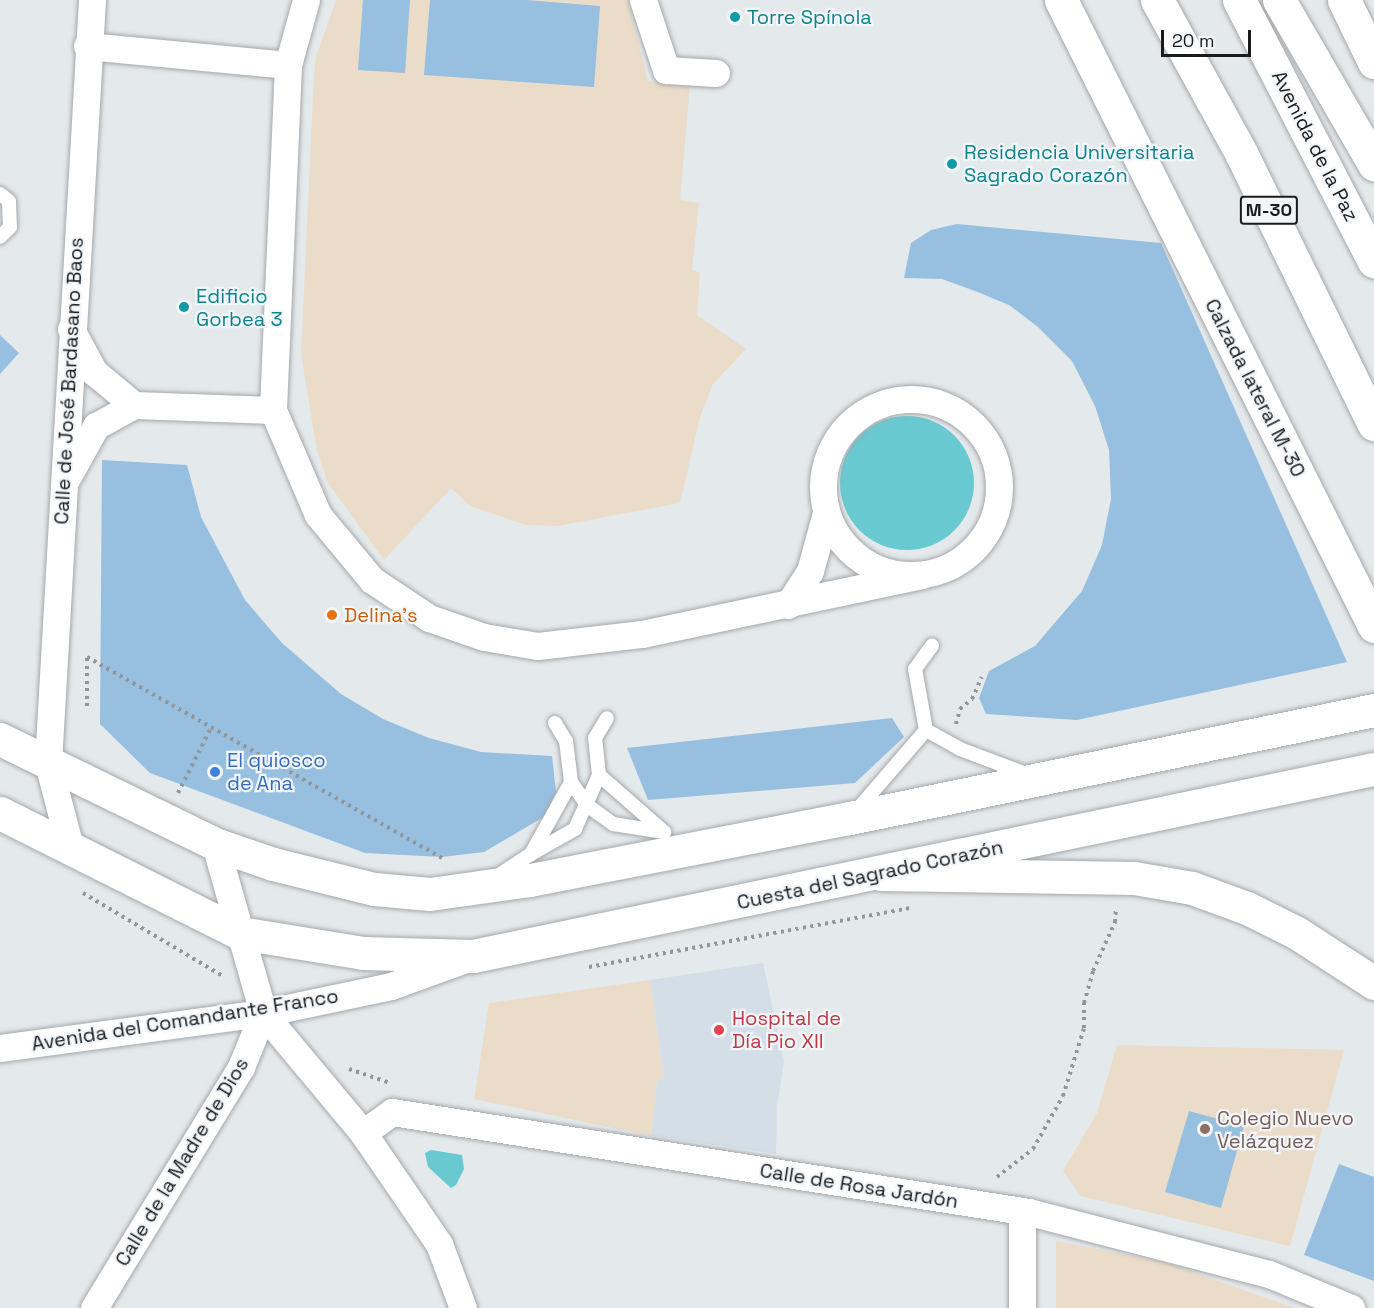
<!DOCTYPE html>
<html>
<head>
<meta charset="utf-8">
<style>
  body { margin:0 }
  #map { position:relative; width:1374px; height:1308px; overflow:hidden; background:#e4e9ec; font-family:"Space Grotesk",sans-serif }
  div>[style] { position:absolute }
  .built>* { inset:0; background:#d4dee7 }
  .education>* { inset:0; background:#eadcc9 }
  .green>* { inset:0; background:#97bfe0 }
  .water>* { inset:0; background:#69c9d0 }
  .round { border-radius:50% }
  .path>* { height:4px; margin-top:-2px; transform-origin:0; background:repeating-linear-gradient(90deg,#939699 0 3px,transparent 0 7.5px) }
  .roads { filter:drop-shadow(0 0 2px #a4a8ab) drop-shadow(0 0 2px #a4a8ab) }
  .service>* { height:14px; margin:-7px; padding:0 7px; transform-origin:7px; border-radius:7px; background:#fff }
  .minor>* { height:27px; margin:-13.5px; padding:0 13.5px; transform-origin:13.5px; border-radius:13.5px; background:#fff }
  .minor>.ring { margin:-13.5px; padding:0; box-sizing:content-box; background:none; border:27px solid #fff; border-radius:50% }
  .secondary>* { height:33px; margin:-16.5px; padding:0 16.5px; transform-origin:16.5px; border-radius:16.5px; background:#fff }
  .motorway>* { height:33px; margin:-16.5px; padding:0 16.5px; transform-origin:16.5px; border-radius:16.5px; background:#fff }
  .dots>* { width:16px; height:16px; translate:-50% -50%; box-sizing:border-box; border:3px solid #f2f6fa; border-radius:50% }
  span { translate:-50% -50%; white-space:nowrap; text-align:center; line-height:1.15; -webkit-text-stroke:4.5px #f2f6fa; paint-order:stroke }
  .shield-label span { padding:2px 4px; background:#f2f6fa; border:2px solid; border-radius:4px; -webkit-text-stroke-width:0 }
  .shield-label { font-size:18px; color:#191b1c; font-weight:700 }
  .culture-label { font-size:20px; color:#0d838f }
  .left { translate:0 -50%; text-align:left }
  .street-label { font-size:20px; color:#191b1c }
  .food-label { font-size:20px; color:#c56008 }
  .shop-label { font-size:20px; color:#366cbe }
  .health-label { font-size:20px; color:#be3a42 }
  .education-label { font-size:20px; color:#785e54 }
  .scale { position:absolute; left:1161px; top:30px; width:90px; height:27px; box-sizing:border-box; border:3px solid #191b1c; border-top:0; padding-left:8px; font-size:18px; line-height:21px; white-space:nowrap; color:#191b1c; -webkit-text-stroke:4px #f2f6fa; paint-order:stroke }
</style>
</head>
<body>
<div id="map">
  <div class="built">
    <i style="clip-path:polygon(763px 963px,784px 1061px,777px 1107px,776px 1154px,651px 1136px,657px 1079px,664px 1079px,650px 980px)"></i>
  </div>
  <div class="education">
    <i style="clip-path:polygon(336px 0,628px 0,648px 81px,690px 85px,680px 200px,699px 203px,692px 270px,700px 273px,697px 315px,746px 349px,713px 384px,700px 417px,680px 503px,557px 526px,526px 525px,470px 506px,451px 488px,384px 560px,328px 483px,317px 451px,301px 354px,314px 75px,316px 57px)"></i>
    <i style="clip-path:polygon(650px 980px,664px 1080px,657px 1080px,651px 1136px,474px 1099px,489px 1003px)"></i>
    <i style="clip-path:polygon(1117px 1045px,1344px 1050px,1290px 1246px,1081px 1196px,1063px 1171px,1097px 1113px)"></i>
    <i style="clip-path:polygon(1056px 1241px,1167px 1263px,1295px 1308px,1056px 1308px)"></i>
  </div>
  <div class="green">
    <i style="clip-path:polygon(363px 0,410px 0,405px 73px,358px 70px)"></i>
    <i style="clip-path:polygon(430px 0,526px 0,600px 6px,594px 87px,424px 75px)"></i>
    <i style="clip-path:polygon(957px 224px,1161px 243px,1347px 662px,1077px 720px,986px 714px,979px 698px,989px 671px,1035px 646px,1082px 591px,1102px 545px,1111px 499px,1109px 450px,1095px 406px,1072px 361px,1038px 327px,1009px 305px,975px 291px,942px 279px,904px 278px,911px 243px,931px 230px)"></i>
    <i style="clip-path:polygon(0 335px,19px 353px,0 374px)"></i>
    <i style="clip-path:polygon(102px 460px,187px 465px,201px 517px,245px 600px,282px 643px,341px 694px,383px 719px,429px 738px,481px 752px,552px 756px,556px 792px,547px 815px,484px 852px,442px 857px,365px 853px,150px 773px,100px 724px)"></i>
    <i style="clip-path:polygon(892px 718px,904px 737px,855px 783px,648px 800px,627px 748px)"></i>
    <i style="clip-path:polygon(1189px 1111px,1244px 1126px,1221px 1208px,1165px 1192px)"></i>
    <i style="clip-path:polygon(1339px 1164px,1374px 1177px,1374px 1281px,1304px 1255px)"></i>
  </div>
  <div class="water">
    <i class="round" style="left:840px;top:416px;width:134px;height:134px"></i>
    <i style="clip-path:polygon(431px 1150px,462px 1155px,464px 1169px,456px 1185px,451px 1188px,428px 1167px,425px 1153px)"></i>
  </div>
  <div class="path">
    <i style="left:87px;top:706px;width:49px;rotate:-90deg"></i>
    <i style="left:87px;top:657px;width:410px;rotate:29.5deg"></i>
    <i style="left:956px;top:724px;width:16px;rotate:-75deg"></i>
    <i style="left:960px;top:709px;width:16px;rotate:-40deg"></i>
    <i style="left:972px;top:699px;width:24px;rotate:-66deg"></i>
    <i style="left:178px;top:793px;width:73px;rotate:-63.1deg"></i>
    <i style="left:83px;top:893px;width:163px;rotate:30.7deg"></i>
    <i style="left:589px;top:967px;width:326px;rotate:-10.4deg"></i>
    <i style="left:349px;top:1069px;width:43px;rotate:18.9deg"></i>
    <i style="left:997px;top:1177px;width:46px;rotate:-37.9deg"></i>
    <i style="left:1033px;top:1149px;width:61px;rotate:-60.5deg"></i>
    <i style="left:1063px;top:1096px;width:71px;rotate:-72.8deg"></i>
    <i style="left:1084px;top:1028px;width:25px;rotate:-90deg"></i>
    <i style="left:1084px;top:1003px;width:33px;rotate:-74deg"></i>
    <i style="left:1093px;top:971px;width:54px;rotate:-65.8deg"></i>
    <i style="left:1115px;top:922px;width:14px;rotate:-86deg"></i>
  </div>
  <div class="roads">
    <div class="service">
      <i style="left:0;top:194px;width:11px;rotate:38deg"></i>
      <i style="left:9px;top:201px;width:26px;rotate:88deg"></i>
      <i style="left:10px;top:227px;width:14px;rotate:135deg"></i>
      <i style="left:555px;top:723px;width:21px;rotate:59deg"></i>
      <i style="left:566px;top:741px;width:41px;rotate:83deg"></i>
      <i style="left:571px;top:782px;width:28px;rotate:55deg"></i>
      <i style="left:587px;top:805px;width:32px;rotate:36deg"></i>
      <i style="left:613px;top:824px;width:52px;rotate:8.9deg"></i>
      <i style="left:926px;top:730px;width:39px;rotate:29deg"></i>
      <i style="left:960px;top:749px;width:71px;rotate:20.7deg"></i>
      <i style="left:599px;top:775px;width:85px;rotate:41.2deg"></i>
      <i style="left:857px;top:810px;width:106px;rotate:-49.2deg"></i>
      <i style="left:926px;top:730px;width:62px;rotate:-100.2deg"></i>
      <i style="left:915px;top:669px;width:29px;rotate:-54deg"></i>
      <i style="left:531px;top:854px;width:51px;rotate:-29.6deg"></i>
      <i style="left:575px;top:829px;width:59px;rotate:-66deg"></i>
      <i style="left:599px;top:775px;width:37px;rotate:-96deg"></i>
      <i style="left:595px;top:738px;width:23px;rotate:-59deg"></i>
      <i style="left:496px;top:877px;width:42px;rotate:-33.3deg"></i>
      <i style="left:531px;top:854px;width:82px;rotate:-60.9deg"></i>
    </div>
    <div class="minor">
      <i style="left:306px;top:0;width:67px;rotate:105.5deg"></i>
      <i style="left:288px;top:65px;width:345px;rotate:92.5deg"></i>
      <i style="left:273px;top:410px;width:114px;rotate:66.8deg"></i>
      <i style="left:318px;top:515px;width:85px;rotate:50.3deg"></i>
      <i style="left:372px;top:580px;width:69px;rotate:33.7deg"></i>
      <i style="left:429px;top:618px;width:58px;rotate:19.1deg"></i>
      <i style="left:484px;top:637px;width:55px;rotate:9.5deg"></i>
      <i style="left:538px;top:646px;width:105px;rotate:-6.6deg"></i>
      <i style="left:642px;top:634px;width:286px;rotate:-11.9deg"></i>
      <i style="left:643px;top:0;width:74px;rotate:71.8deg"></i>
      <i style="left:666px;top:70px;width:50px;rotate:3.4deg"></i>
      <i style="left:87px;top:46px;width:202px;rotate:5.4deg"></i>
      <i style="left:71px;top:329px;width:49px;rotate:61.9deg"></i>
      <i style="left:94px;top:372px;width:52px;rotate:39.5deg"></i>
      <i class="ring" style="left:823px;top:399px;width:149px;height:149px"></i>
      <i style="left:67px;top:478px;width:60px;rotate:-60.9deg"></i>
      <i style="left:96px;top:426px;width:43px;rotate:-28.9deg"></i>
      <i style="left:134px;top:405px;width:139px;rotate:2.1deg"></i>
      <i style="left:788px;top:605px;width:40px;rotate:-57.1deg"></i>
      <i style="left:810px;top:571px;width:60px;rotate:-74.6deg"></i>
      <i style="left:215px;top:844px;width:176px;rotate:74.1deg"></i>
      <i style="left:263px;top:1013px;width:156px;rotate:50.2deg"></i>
      <i style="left:363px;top:1133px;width:135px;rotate:55.6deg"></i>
      <i style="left:439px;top:1244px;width:68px;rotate:69.4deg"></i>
      <i style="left:70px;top:847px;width:87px;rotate:-104.7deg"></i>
      <i style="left:48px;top:763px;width:764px;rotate:-86.7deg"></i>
      <i style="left:0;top:1048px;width:265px;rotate:-7.6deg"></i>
      <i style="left:263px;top:1013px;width:131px;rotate:-11.9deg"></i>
      <i style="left:391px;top:986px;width:80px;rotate:-19.8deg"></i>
      <i style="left:363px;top:1133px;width:36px;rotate:-36deg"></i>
      <i style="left:392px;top:1112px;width:645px;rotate:8.92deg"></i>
      <i style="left:1029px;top:1212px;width:248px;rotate:14.5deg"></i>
      <i style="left:1269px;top:1274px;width:89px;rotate:22.5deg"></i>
      <i style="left:1022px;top:1211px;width:97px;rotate:90deg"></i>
      <i style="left:94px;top:1308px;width:282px;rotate:-58.6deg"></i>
      <i style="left:241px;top:1067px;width:58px;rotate:-67.8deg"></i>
    </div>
    <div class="secondary">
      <i style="left:0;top:739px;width:239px;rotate:26deg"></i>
      <i style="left:215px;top:844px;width:61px;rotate:19deg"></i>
      <i style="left:273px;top:864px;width:104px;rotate:13.9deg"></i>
      <i style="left:374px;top:889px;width:56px;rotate:5.1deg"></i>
      <i style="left:430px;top:894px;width:101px;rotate:-8deg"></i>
      <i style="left:530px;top:880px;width:326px;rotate:-11deg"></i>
      <i style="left:850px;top:818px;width:535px;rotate:-11.65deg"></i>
      <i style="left:0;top:813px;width:268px;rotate:26.6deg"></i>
      <i style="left:240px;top:933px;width:125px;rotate:9.2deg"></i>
      <i style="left:363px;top:953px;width:110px;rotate:1.6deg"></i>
      <i style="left:473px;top:956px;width:920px;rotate:-11.73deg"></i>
    </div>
    <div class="motorway">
      <i style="left:1061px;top:0;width:700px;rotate:63.43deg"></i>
      <i style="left:1157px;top:0;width:175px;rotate:61.2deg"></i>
      <i style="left:1241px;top:153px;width:302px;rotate:63.9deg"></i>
      <i style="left:1239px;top:0;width:294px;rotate:62.7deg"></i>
      <i style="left:1279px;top:0;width:190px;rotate:59.9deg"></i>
      <i style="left:1344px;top:0;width:69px;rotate:64.2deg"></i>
      <i style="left:881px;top:874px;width:253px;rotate:0.9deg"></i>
      <i style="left:1134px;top:878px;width:59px;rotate:9.8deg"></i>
      <i style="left:1192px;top:888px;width:59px;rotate:20deg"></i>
      <i style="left:1247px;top:908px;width:56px;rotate:26.6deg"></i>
      <i style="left:1297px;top:933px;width:92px;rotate:33deg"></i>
    </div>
  </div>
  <div class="dots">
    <i style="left:735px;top:17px;background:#0f9aa8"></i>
    <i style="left:952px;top:164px;background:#0f9aa8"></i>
    <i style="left:184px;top:307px;background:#0f9aa8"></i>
    <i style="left:332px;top:615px;background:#e8710a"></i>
    <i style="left:215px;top:772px;background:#3f7fe0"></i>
    <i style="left:719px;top:1030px;background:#e0444e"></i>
    <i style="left:1205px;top:1129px;background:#8d6e63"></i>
  </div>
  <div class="shield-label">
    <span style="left:1269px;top:210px">M-30</span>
  </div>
  <div class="culture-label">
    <span class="left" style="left:747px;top:17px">Torre Spínola</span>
    <span class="left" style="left:964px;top:164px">Residencia Universitaria<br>Sagrado Corazón</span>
    <span class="left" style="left:196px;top:308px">Edificio<br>Gorbea 3</span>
  </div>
  <div class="street-label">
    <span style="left:1315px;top:146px;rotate:63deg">Avenida de la Paz</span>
    <span style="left:69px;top:381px;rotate:-87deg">Calle de José Bardasano Baos</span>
    <span style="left:1255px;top:388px;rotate:63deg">Calzada lateral M-30</span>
    <span style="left:870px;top:875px;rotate:-12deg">Cuesta del Sagrado Corazón</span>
    <span style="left:185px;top:1020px;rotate:-9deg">Avenida del Comandante Franco</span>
    <span style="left:182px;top:1162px;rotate:-59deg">Calle de la Madre de Dios</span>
    <span style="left:859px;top:1186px;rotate:9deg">Calle de Rosa Jardón</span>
  </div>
  <div class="food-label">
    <span class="left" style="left:344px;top:615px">Delina's</span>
  </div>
  <div class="shop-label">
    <span class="left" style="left:227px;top:772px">El quiosco<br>de Ana</span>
  </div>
  <div class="health-label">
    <span class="left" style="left:732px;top:1030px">Hospital de<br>Día Pio XII</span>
  </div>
  <div class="education-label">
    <span class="left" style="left:1217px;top:1130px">Colegio Nuevo<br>Velázquez</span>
  </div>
  <div class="scale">20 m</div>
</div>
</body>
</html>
